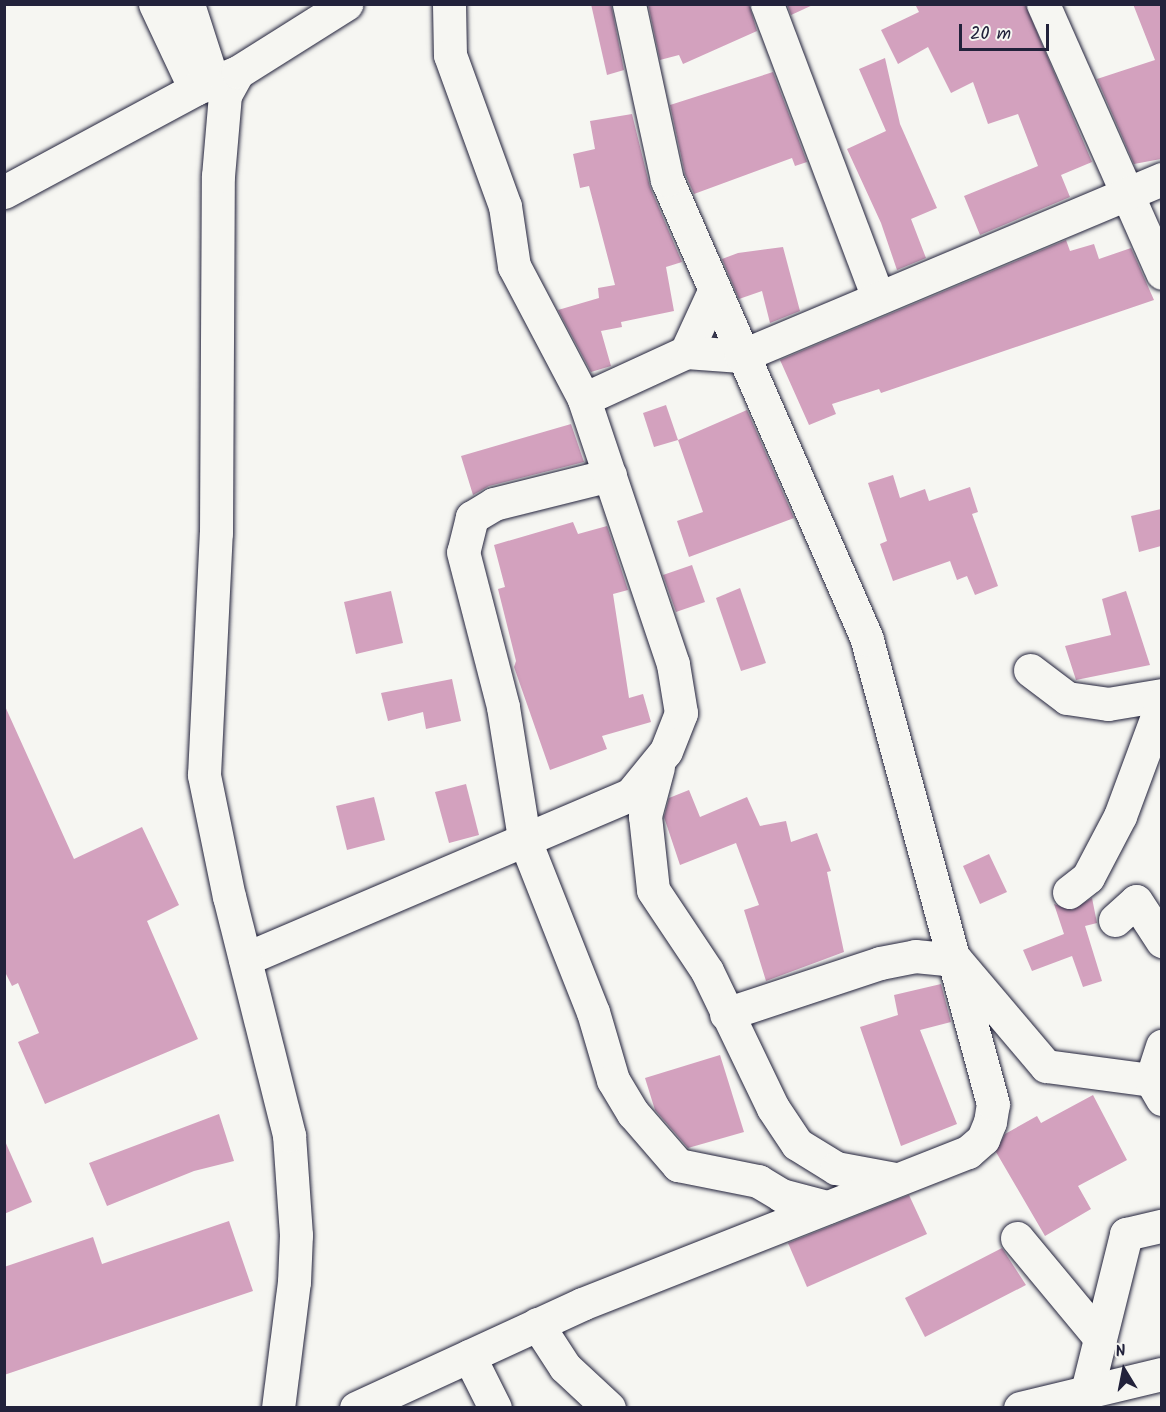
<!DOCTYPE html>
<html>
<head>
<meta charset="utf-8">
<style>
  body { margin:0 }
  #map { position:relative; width:1166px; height:1412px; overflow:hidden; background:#f6f6f2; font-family:Kalam,sans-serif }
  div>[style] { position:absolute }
  .building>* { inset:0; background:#d3a1be }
  .roads { filter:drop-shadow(0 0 2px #22223b) drop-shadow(0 0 2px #22223b) }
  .minor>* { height:33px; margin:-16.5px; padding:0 16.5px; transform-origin:16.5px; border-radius:16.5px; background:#f6f6f2 }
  span { translate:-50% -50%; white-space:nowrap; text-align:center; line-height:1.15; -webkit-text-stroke:4.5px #f6f6f2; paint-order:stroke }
  .frame { position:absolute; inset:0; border:6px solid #22223b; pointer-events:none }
  .north { position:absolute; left:1094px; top:1340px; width:60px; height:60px; -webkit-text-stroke:4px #f6f6f2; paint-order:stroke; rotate:350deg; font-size:16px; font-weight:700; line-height:24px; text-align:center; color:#22223b }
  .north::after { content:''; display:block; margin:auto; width:21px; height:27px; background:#22223b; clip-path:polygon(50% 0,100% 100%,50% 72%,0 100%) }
  .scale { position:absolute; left:959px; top:24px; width:90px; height:27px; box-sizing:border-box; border:3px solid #22223b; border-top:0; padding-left:8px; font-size:18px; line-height:21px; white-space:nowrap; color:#22223b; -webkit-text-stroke:4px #f6f6f2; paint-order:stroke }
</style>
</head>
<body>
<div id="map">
  <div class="building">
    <i style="clip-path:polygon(591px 4px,611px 4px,624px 70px,607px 75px)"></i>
    <i style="clip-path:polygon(648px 4px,749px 4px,757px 31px,683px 64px,679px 55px,660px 60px)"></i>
    <i style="clip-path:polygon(787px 4px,815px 4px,791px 15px)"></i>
    <i style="clip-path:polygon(915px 4px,1025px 4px,1092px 162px,1061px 175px,1070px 197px,980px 235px,964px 196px,1038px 166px,1018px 114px,988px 124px,973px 82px,951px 93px,928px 47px,898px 64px,881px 30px,919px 12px)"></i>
    <i style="clip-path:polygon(1133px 4px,1161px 4px,1161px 159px,1134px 164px,1097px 79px,1155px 60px)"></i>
    <i style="clip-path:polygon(885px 58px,900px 124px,937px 208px,911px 219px,926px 258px,897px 270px,881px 223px,847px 149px,886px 131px,859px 69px)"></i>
    <i style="clip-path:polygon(773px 72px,807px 162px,795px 166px,792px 158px,694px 194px,685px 174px,670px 105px)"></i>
    <i style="clip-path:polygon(632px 114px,650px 187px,682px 262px,666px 267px,674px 311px,621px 322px,622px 327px,601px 331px,611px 366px,591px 372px,558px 310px,599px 298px,598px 288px,615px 285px,589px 186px,580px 188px,573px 154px,595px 149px,590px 121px)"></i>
    <i style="clip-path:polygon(1066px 240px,1070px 251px,1094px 244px,1099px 259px,1131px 248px,1154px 300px,881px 393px,879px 389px,832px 404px,836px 414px,809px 425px,780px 360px)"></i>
    <i style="clip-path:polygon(783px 247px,800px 311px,770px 323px,762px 291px,739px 299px,722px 259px,738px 253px)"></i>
    <i style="clip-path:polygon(666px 405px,678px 440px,654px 447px,643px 413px)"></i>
    <i style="clip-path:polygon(747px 410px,794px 518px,689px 557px,677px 521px,703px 512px,678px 440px)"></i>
    <i style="clip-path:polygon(571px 424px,584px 462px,489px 486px,473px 495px,461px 456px)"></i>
    <i style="clip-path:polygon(893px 475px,900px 498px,925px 489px,929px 501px,970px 487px,978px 512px,972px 514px,998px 586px,975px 595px,967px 576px,957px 580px,950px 561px,893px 581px,880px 544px,887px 541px,868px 483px)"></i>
    <i style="clip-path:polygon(1161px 509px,1161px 546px,1139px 552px,1131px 516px)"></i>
    <i style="clip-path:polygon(573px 522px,578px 534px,607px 526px,628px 590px,613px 594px,629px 698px,643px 694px,651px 722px,602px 736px,607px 749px,550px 770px,514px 667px,516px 661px,498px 589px,505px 587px,494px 545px)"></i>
    <i style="clip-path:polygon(692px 565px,705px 602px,676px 612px,663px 575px)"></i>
    <i style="clip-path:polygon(740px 588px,766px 663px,741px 671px,716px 598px)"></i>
    <i style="clip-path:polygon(391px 591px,403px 643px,356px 654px,344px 602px)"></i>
    <i style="clip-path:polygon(1126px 591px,1150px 665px,1076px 680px,1065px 646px,1111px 635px,1102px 599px)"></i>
    <i style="clip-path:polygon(452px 679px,461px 721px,426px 729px,423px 712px,388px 721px,381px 693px)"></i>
    <i style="clip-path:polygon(4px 704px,74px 859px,142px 827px,179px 905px,147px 921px,198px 1039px,45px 1104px,18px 1042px,39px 1033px,18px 983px,12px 986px,4px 970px)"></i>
    <i style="clip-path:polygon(466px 784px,479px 835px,449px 843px,435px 792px)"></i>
    <i style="clip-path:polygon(689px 790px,700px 817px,747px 797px,760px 826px,786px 821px,791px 842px,817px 833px,831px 871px,827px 872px,844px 952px,766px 981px,744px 910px,759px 905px,736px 843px,680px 865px,664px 817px,669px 798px)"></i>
    <i style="clip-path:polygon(374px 797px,385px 840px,347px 850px,336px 806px)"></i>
    <i style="clip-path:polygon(989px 854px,1007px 892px,980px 904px,963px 866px)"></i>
    <i style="clip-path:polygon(1092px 898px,1097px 923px,1085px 926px,1102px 981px,1083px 987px,1072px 956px,1032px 971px,1023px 950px,1064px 934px,1054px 904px,1072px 910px)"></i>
    <i style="clip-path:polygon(941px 984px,951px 1022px,920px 1030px,957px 1124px,901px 1146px,860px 1027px,898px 1015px,894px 995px)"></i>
    <i style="clip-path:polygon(720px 1055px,744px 1132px,688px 1148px,655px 1110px,645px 1078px)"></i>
    <i style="clip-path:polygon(1093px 1095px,1127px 1160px,1078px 1186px,1091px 1209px,1045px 1236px,996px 1152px,1005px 1134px,1037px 1116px,1041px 1123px)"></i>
    <i style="clip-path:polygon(219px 1114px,234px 1161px,194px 1171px,107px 1206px,89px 1163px)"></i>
    <i style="clip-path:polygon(4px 1139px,32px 1202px,4px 1214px)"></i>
    <i style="clip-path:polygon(909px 1195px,927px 1234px,807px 1287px,788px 1243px)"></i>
    <i style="clip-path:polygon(229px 1221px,253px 1291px,4px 1375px,4px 1267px,93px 1237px,102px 1264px)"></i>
    <i style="clip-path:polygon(1002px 1248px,1026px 1285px,925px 1337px,905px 1298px)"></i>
  </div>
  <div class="roads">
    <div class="minor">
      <i style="left:155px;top:4px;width:94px;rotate:64.8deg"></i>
      <i style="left:188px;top:4px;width:82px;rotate:72.2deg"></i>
      <i style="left:449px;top:4px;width:51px;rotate:88.9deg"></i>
      <i style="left:450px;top:55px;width:161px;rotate:70deg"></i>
      <i style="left:505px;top:206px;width:61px;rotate:81.5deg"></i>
      <i style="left:514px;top:266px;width:150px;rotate:62.2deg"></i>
      <i style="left:584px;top:399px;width:112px;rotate:-24.7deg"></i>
      <i style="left:686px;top:352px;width:67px;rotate:-65.3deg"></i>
      <i style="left:767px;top:4px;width:314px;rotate:69.3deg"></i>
      <i style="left:1043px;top:4px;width:294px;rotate:66.1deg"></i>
      <i style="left:4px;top:192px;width:217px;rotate:-28.3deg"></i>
      <i style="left:195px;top:89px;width:46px;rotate:-21.6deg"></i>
      <i style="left:686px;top:352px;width:55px;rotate:4.2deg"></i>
      <i style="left:741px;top:356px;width:457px;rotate:-22.8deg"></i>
      <i style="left:610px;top:475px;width:120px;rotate:166deg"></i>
      <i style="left:494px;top:504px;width:26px;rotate:149deg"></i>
      <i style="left:472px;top:517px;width:36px;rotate:104deg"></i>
      <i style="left:463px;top:552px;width:160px;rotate:75.5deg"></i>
      <i style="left:503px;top:707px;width:133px;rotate:80.9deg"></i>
      <i style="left:524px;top:838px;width:187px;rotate:68.4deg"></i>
      <i style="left:593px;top:1012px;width:71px;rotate:73.6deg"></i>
      <i style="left:613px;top:1080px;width:39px;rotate:59deg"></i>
      <i style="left:633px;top:1113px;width:69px;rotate:49.1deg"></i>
      <i style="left:678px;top:1165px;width:82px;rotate:11.3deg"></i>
      <i style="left:758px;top:1181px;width:27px;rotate:31deg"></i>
      <i style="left:781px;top:1195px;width:48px;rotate:14.6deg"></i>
      <i style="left:1030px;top:670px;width:46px;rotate:37.1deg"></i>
      <i style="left:1067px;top:698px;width:41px;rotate:8.3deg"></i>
      <i style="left:1108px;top:704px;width:55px;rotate:-9.5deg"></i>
      <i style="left:658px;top:767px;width:51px;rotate:104.9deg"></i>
      <i style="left:645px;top:816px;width:74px;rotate:83.8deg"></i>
      <i style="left:653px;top:890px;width:97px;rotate:56.3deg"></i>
      <i style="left:707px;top:971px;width:152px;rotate:64.3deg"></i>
      <i style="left:773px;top:1108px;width:43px;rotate:56.3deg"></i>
      <i style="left:797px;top:1144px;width:46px;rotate:31.6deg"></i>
      <i style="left:836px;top:1168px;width:60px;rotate:10.6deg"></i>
      <i style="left:1069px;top:892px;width:24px;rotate:-38deg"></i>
      <i style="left:1088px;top:877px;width:69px;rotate:-62.3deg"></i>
      <i style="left:1120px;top:816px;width:121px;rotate:-69.6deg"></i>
      <i style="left:1115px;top:920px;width:28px;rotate:-42deg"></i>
      <i style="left:1136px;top:901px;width:48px;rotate:57deg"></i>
      <i style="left:245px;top:959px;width:420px;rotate:-23.1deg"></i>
      <i style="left:631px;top:794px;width:55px;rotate:-50.9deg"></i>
      <i style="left:666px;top:751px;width:41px;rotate:-68.5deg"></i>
      <i style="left:681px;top:713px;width:50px;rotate:-99.3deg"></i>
      <i style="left:673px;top:664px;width:280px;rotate:-108.6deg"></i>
      <i style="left:726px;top:1014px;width:162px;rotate:-18.3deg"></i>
      <i style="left:880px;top:963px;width:36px;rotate:-11deg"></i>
      <i style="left:915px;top:956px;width:41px;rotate:5.6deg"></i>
      <i style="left:956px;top:960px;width:139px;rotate:49.7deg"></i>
      <i style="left:1046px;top:1066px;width:106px;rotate:7.6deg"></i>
      <i style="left:1151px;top:1080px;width:22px;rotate:60deg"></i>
      <i style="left:1151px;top:1080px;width:36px;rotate:-72deg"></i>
      <i style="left:1017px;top:1238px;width:130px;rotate:50.3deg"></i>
      <i style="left:537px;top:1324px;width:51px;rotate:56.9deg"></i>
      <i style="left:565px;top:1367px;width:60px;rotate:43deg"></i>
      <i style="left:469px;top:1356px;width:58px;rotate:63.4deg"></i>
      <i style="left:1087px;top:1391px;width:162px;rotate:-76deg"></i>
      <i style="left:1126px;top:1234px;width:37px;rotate:-13deg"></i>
      <i style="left:278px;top:1408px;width:127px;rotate:-82.8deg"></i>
      <i style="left:294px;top:1282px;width:47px;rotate:-87.6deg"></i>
      <i style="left:296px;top:1235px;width:100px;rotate:-94deg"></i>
      <i style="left:289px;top:1135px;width:245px;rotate:-104.1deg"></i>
      <i style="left:229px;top:897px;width:125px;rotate:-101.6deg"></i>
      <i style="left:204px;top:775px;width:242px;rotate:-87.2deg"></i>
      <i style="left:216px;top:533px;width:357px;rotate:-89.7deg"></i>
      <i style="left:218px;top:176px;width:81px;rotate:-85.1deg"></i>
      <i style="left:225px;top:95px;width:26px;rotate:-61deg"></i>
      <i style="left:238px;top:72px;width:128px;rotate:-32.2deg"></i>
      <i style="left:356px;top:1408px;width:249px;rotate:-24.7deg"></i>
      <i style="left:582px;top:1304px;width:415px;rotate:-21.5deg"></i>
      <i style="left:968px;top:1152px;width:20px;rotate:-41deg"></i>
      <i style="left:983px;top:1139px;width:18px;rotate:-68deg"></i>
      <i style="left:990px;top:1122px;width:18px;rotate:-81deg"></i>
      <i style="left:993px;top:1104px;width:482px;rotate:-105.2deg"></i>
      <i style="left:867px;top:639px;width:501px;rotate:-113.54deg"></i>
      <i style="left:667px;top:180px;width:180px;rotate:-102.2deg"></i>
      <i style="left:1020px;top:1408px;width:146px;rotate:-13.5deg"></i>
    </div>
  </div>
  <div class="frame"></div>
  <div class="north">N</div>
  <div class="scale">20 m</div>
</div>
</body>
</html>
